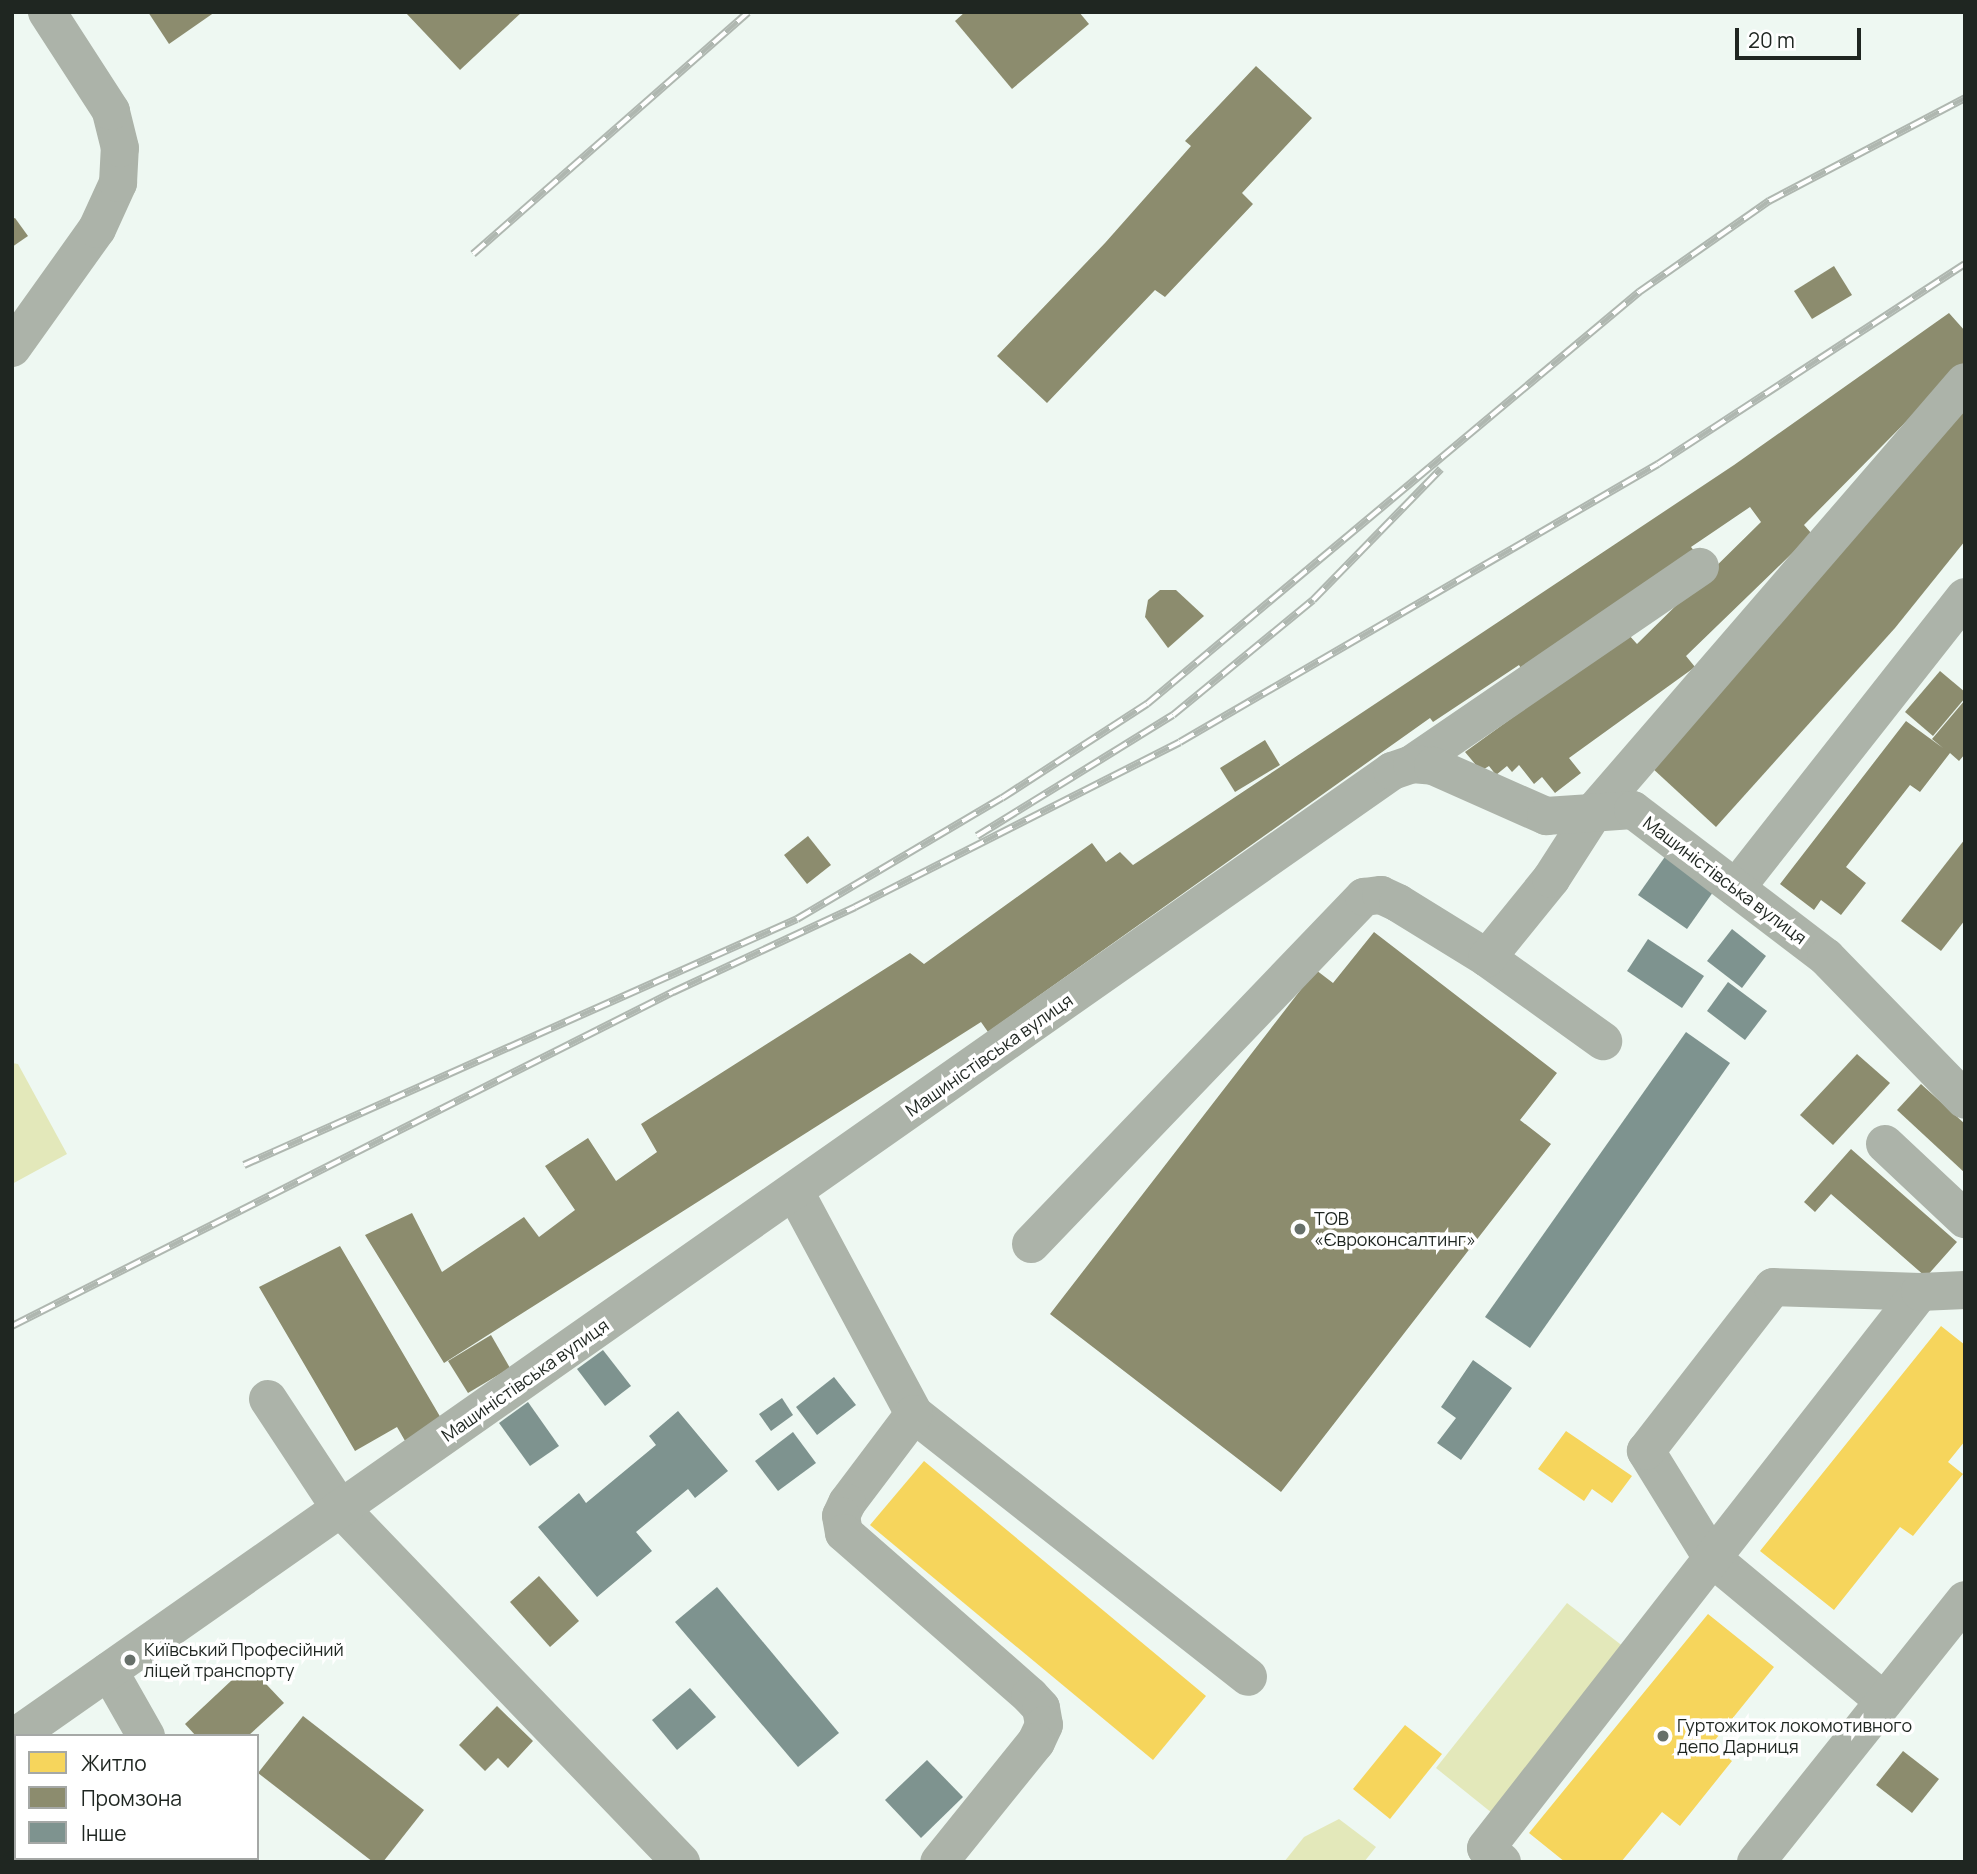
<!DOCTYPE html>
<html>
<head>
<meta charset="utf-8">
<style>
  body { margin:0 }
  #map { position:relative; width:1977px; height:1874px; overflow:hidden; background:#eef8f2; font-family:Manrope,sans-serif }
  div>[style] { position:absolute }
  .green>* { inset:0; background:#e3e8ba }
  .homes>* { inset:0; background:#f6d55c }
  .industry>* { inset:0; background:#8c8c6e }
  .building>* { inset:0; background:#7e938f }
  .minor>* { height:38px; margin:-19px; padding:0 19px; transform-origin:19px; border-radius:19px; background:#acb3a9 }
  .rail>* { height:8px; margin-top:-4px; transform-origin:0; background:repeating-linear-gradient(90deg,#fff 0 16px,#afb7b0 0 32px); box-sizing:border-box; border-block:2px solid #afb7b0 }
  .dots>* { width:19px; height:19px; translate:-50% -50%; box-sizing:border-box; border:4px solid #fff; border-radius:50% }
  span { translate:-50% -50%; white-space:nowrap; text-align:center; line-height:1.15; -webkit-text-stroke:7px #fff; paint-order:stroke }
  .street-label { font-size:18px; color:#1f2621 }
  .poi-label { font-size:18px; color:#1f2621 }
  .left { translate:0 -50%; text-align:left }
  .frame { position:absolute; inset:0; border:14px solid #1f2621; pointer-events:none }
  .legend { position:absolute; left:14px; top:1734px; width:245px; height:126px; box-sizing:border-box; background:#fff; border:2px solid #a5a8a6; margin:0; padding:9px 12px; list-style:none; font-size:21px; color:#1f2621 }
  .legend li { display:flex; align-items:center; gap:14px; height:35px }
  .legend b { width:35px; border:2px solid #a5a8a6 }
  .scale { position:absolute; left:1735px; top:28px; width:126px; height:32px; box-sizing:border-box; border:4px solid #1f2621; border-top:0; padding-left:9px; font-size:21px; line-height:24px; white-space:nowrap; color:#1f2621; -webkit-text-stroke:5px #fff; paint-order:stroke }
</style>
</head>
<body>
<div id="map">
  <div class="green">
    <i style="clip-path:polygon(12px 1063px,18px 1064px,67px 1154px,12px 1184px)"></i>
    <i style="clip-path:polygon(1567px 1603px,1624px 1647px,1492px 1813px,1436px 1768px)"></i>
    <i style="clip-path:polygon(1339px 1819px,1376px 1847px,1364px 1862px,1284px 1862px,1304px 1837px)"></i>
  </div>
  <div class="homes">
    <i style="clip-path:polygon(1941px 1326px,1965px 1345px,1965px 1441px,1948px 1462px,1963px 1474px,1913px 1536px,1900px 1527px,1834px 1610px,1760px 1551px)"></i>
    <i style="clip-path:polygon(1566px 1431px,1632px 1476px,1612px 1503px,1592px 1489px,1584px 1501px,1538px 1469px)"></i>
    <i style="clip-path:polygon(924px 1461px,1206px 1696px,1153px 1760px,870px 1525px)"></i>
    <i style="clip-path:polygon(1708px 1614px,1774px 1667px,1711px 1745px,1732px 1761px,1680px 1826px,1662px 1812px,1621px 1862px,1565px 1862px,1529px 1833px)"></i>
    <i style="clip-path:polygon(1405px 1725px,1442px 1754px,1390px 1819px,1353px 1789px)"></i>
  </div>
  <div class="industry">
    <i style="clip-path:polygon(148px 12px,215px 12px,169px 44px)"></i>
    <i style="clip-path:polygon(405px 12px,522px 12px,460px 70px)"></i>
    <i style="clip-path:polygon(965px 12px,1079px 12px,1089px 24px,1012px 89px,955px 21px)"></i>
    <i style="clip-path:polygon(1256px 66px,1312px 118px,1242px 193px,1253px 204px,1165px 297px,1155px 290px,1047px 403px,997px 356px,1105px 243px,1191px 146px,1185px 141px)"></i>
    <i style="clip-path:polygon(15px 218px,28px 236px,12px 247px,12px 219px)"></i>
    <i style="clip-path:polygon(1834px 266px,1852px 295px,1812px 319px,1794px 291px)"></i>
    <i style="clip-path:polygon(1949px 313px,1965px 331px,1965px 362px,1804px 525px,1812px 534px,1686px 656px,1695px 667px,1569px 758px,1581px 773px,1555px 793px,1542px 777px,1534px 784px,1519px 765px,1512px 772px,1507px 766px,1496px 775px,1489px 766px,1481px 771px,1465px 752px,1628px 634px,1637px 644px,1761px 522px,1750px 507px,1691px 547px,1695px 552px,1522px 670px,1519px 665px,1433px 722px,1430px 718px,988px 1032px,981px 1022px,444px 1363px,365px 1235px,412px 1213px,442px 1272px,524px 1217px,539px 1237px,575px 1210px,545px 1166px,588px 1138px,616px 1181px,657px 1152px,641px 1124px,910px 953px,924px 964px,1092px 843px,1106px 862px,1120px 852px,1133px 865px,1734px 465px)"></i>
    <i style="clip-path:polygon(1965px 406px,1965px 541px,1895px 628px,1716px 827px,1651px 767px)"></i>
    <i style="clip-path:polygon(1160px 590px,1176px 590px,1204px 616px,1168px 648px,1145px 617px,1148px 600px)"></i>
    <i style="clip-path:polygon(1940px 671px,1965px 692px,1965px 698px,1933px 736px,1905px 712px)"></i>
    <i style="clip-path:polygon(1965px 700px,1965px 754px,1959px 761px,1950px 753px,1920px 792px,1910px 785px,1846px 867px,1866px 883px,1841px 915px,1821px 900px,1814px 910px,1780px 884px,1906px 721px,1943px 748px,1932px 739px)"></i>
    <i style="clip-path:polygon(1265px 740px,1280px 765px,1235px 792px,1220px 768px)"></i>
    <i style="clip-path:polygon(808px 836px,831px 865px,807px 884px,784px 855px)"></i>
    <i style="clip-path:polygon(1965px 839px,1965px 920px,1941px 951px,1901px 921px)"></i>
    <i style="clip-path:polygon(1374px 932px,1557px 1073px,1520px 1120px,1551px 1144px,1281px 1492px,1050px 1314px,1316px 970px,1333px 983px)"></i>
    <i style="clip-path:polygon(1857px 1054px,1890px 1083px,1833px 1145px,1800px 1115px)"></i>
    <i style="clip-path:polygon(1921px 1084px,1965px 1124px,1965px 1173px,1897px 1110px)"></i>
    <i style="clip-path:polygon(1851px 1149px,1957px 1242px,1926px 1277px,1831px 1194px,1815px 1212px,1804px 1202px)"></i>
    <i style="clip-path:polygon(340px 1246px,445px 1425px,408px 1446px,397px 1427px,355px 1451px,259px 1287px)"></i>
    <i style="clip-path:polygon(491px 1335px,510px 1368px,468px 1393px,448px 1361px)"></i>
    <i style="clip-path:polygon(539px 1576px,579px 1621px,550px 1647px,510px 1602px)"></i>
    <i style="clip-path:polygon(248px 1665px,284px 1703px,248px 1736px,196px 1736px,185px 1724px)"></i>
    <i style="clip-path:polygon(497px 1706px,533px 1741px,508px 1768px,498px 1758px,485px 1771px,459px 1745px)"></i>
    <i style="clip-path:polygon(303px 1716px,424px 1810px,383px 1862px,373px 1862px,258px 1773px)"></i>
    <i style="clip-path:polygon(1903px 1751px,1939px 1779px,1912px 1813px,1876px 1785px)"></i>
  </div>
  <div class="building">
    <i style="clip-path:polygon(1669px 851px,1718px 885px,1687px 929px,1638px 895px)"></i>
    <i style="clip-path:polygon(1732px 929px,1766px 956px,1742px 988px,1707px 961px)"></i>
    <i style="clip-path:polygon(1648px 939px,1704px 976px,1682px 1008px,1627px 971px)"></i>
    <i style="clip-path:polygon(1728px 982px,1767px 1011px,1745px 1040px,1707px 1011px)"></i>
    <i style="clip-path:polygon(1686px 1032px,1730px 1063px,1530px 1348px,1485px 1317px)"></i>
    <i style="clip-path:polygon(603px 1350px,631px 1386px,605px 1406px,577px 1369px)"></i>
    <i style="clip-path:polygon(1473px 1360px,1512px 1388px,1461px 1460px,1437px 1443px,1456px 1418px,1441px 1407px)"></i>
    <i style="clip-path:polygon(834px 1377px,856px 1405px,817px 1435px,796px 1407px)"></i>
    <i style="clip-path:polygon(782px 1398px,793px 1415px,771px 1431px,759px 1414px)"></i>
    <i style="clip-path:polygon(528px 1402px,559px 1446px,530px 1466px,499px 1423px)"></i>
    <i style="clip-path:polygon(678px 1411px,728px 1471px,695px 1498px,688px 1489px,636px 1532px,652px 1551px,597px 1597px,538px 1527px,579px 1493px,586px 1503px,656px 1445px,649px 1436px)"></i>
    <i style="clip-path:polygon(793px 1432px,816px 1463px,778px 1491px,755px 1461px)"></i>
    <i style="clip-path:polygon(717px 1587px,839px 1733px,798px 1767px,675px 1622px)"></i>
    <i style="clip-path:polygon(690px 1688px,716px 1717px,677px 1750px,652px 1720px)"></i>
    <i style="clip-path:polygon(927px 1760px,963px 1797px,921px 1838px,885px 1800px)"></i>
  </div>
  <div class="minor">
    <i style="left:12px;top:348px;width:146px;rotate:-54.5deg"></i>
    <i style="left:97px;top:229px;width:51px;rotate:-65.5deg"></i>
    <i style="left:118px;top:183px;width:35px;rotate:-87deg"></i>
    <i style="left:120px;top:148px;width:38px;rotate:-104deg"></i>
    <i style="left:111px;top:111px;width:118px;rotate:-122.9deg"></i>
    <i style="left:1412px;top:764px;width:349px;rotate:-34.4deg"></i>
    <i style="left:1736px;top:888px;width:370px;rotate:-51.8deg"></i>
    <i style="left:1487px;top:958px;width:143px;rotate:35.6deg"></i>
    <i style="left:1885px;top:1144px;width:110px;rotate:43.2deg"></i>
    <i style="left:795px;top:1192px;width:252px;rotate:61.8deg"></i>
    <i style="left:914px;top:1414px;width:425px;rotate:38.2deg"></i>
    <i style="left:1031px;top:1244px;width:481px;rotate:-46.2deg"></i>
    <i style="left:1364px;top:897px;width:17px;rotate:-7deg"></i>
    <i style="left:1381px;top:895px;width:19px;rotate:25deg"></i>
    <i style="left:1398px;top:903px;width:105px;rotate:31.7deg"></i>
    <i style="left:1487px;top:958px;width:102px;rotate:-51deg"></i>
    <i style="left:1551px;top:879px;width:83px;rotate:-57.3deg"></i>
    <i style="left:1596px;top:809px;width:564px;rotate:-49.17deg"></i>
    <i style="left:268px;top:1399px;width:131px;rotate:56.6deg"></i>
    <i style="left:340px;top:1508px;width:492px;rotate:46.1deg"></i>
    <i style="left:914px;top:1414px;width:111px;rotate:127deg"></i>
    <i style="left:847px;top:1503px;width:14px;rotate:115deg"></i>
    <i style="left:841px;top:1516px;width:17px;rotate:80deg"></i>
    <i style="left:844px;top:1533px;width:247px;rotate:41.2deg"></i>
    <i style="left:1030px;top:1696px;width:16px;rotate:47deg"></i>
    <i style="left:1041px;top:1708px;width:17px;rotate:80deg"></i>
    <i style="left:1044px;top:1725px;width:19px;rotate:115deg"></i>
    <i style="left:1036px;top:1742px;width:154px;rotate:128.9deg"></i>
    <i style="left:109px;top:1671px;width:75px;rotate:60.4deg"></i>
    <i style="left:1884px;top:1701px;width:224px;rotate:-140.3deg"></i>
    <i style="left:1712px;top:1558px;width:126px;rotate:-121.7deg"></i>
    <i style="left:1646px;top:1451px;width:207px;rotate:-52.2deg"></i>
    <i style="left:1773px;top:1287px;width:147px;rotate:1.9deg"></i>
    <i style="left:16px;top:1736px;width:1681px;rotate:-35.04deg"></i>
    <i style="left:1392px;top:771px;width:21px;rotate:-19deg"></i>
    <i style="left:1412px;top:764px;width:21px;rotate:5deg"></i>
    <i style="left:1433px;top:766px;width:124px;rotate:23.9deg"></i>
    <i style="left:1546px;top:816px;width:87px;rotate:-3.9deg"></i>
    <i style="left:1633px;top:810px;width:243px;rotate:37.3deg"></i>
    <i style="left:1826px;top:957px;width:199px;rotate:45.8deg"></i>
    <i style="left:211px;top:1858px;width:4px;rotate:76deg"></i>
    <i style="left:1502px;top:1862px;width:21px;rotate:-139deg"></i>
    <i style="left:1486px;top:1848px;width:705px;rotate:-52.03deg"></i>
    <i style="left:1920px;top:1292px;width:45px;rotate:-2.5deg"></i>
    <i style="left:1756px;top:1862px;width:335px;rotate:-51.4deg"></i>
  </div>
  <div class="rail">
    <i style="left:473px;top:254px;width:366px;rotate:-41.3deg"></i>
    <i style="left:977px;top:836px;width:230px;rotate:-31.7deg"></i>
    <i style="left:1173px;top:715px;width:181px;rotate:-39.4deg"></i>
    <i style="left:1313px;top:600px;width:183px;rotate:-45.7deg"></i>
    <i style="left:244px;top:1165px;width:605px;rotate:-23.98deg"></i>
    <i style="left:797px;top:919px;width:238px;rotate:-30.6deg"></i>
    <i style="left:1002px;top:798px;width:173px;rotate:-33deg"></i>
    <i style="left:1147px;top:704px;width:642px;rotate:-39.94deg"></i>
    <i style="left:1639px;top:292px;width:159px;rotate:-35deg"></i>
    <i style="left:1769px;top:201px;width:221px;rotate:-27.7deg"></i>
    <i style="left:12px;top:1326px;width:741px;rotate:-26.81deg"></i>
    <i style="left:673px;top:992px;width:201px;rotate:-25deg"></i>
    <i style="left:855px;top:907px;width:364px;rotate:-26.9deg"></i>
    <i style="left:1180px;top:742px;width:553px;rotate:-30.18deg"></i>
    <i style="left:1658px;top:464px;width:366px;rotate:-33.1deg"></i>
  </div>
  <div class="dots">
    <i style="left:1300px;top:1229px;background:#67706a"></i>
    <i style="left:130px;top:1660px;background:#67706a"></i>
    <i style="left:1663px;top:1736px;background:#67706a"></i>
  </div>
  <div class="street-label">
    <span style="left:1725px;top:880px;rotate:37deg">Машиністівська вулиця</span>
    <span style="left:989px;top:1055px;rotate:-35deg">Машиністівська вулиця</span>
    <span style="left:525px;top:1380px;rotate:-35deg">Машиністівська вулиця</span>
  </div>
  <div class="poi-label">
    <span class="left" style="left:1314px;top:1229px">ТОВ<br>«Євроконсалтинг»</span>
    <span class="left" style="left:144px;top:1660px">Київський Професійний<br>ліцей транспорту</span>
    <span class="left" style="left:1677px;top:1736px">Гуртожиток локомотивного<br>депо Дарниця</span>
  </div>
  <div class="frame"></div>
  <ul class="legend">
  <li><b style="height:19px;background:#f6d55c"></b>Житло</li>
  <li><b style="height:19px;background:#8c8c6e"></b>Промзона</li>
  <li><b style="height:19px;background:#7e938f"></b>Інше</li>
  </ul>
  <div class="scale">20 m</div>
</div>
</body>
</html>
